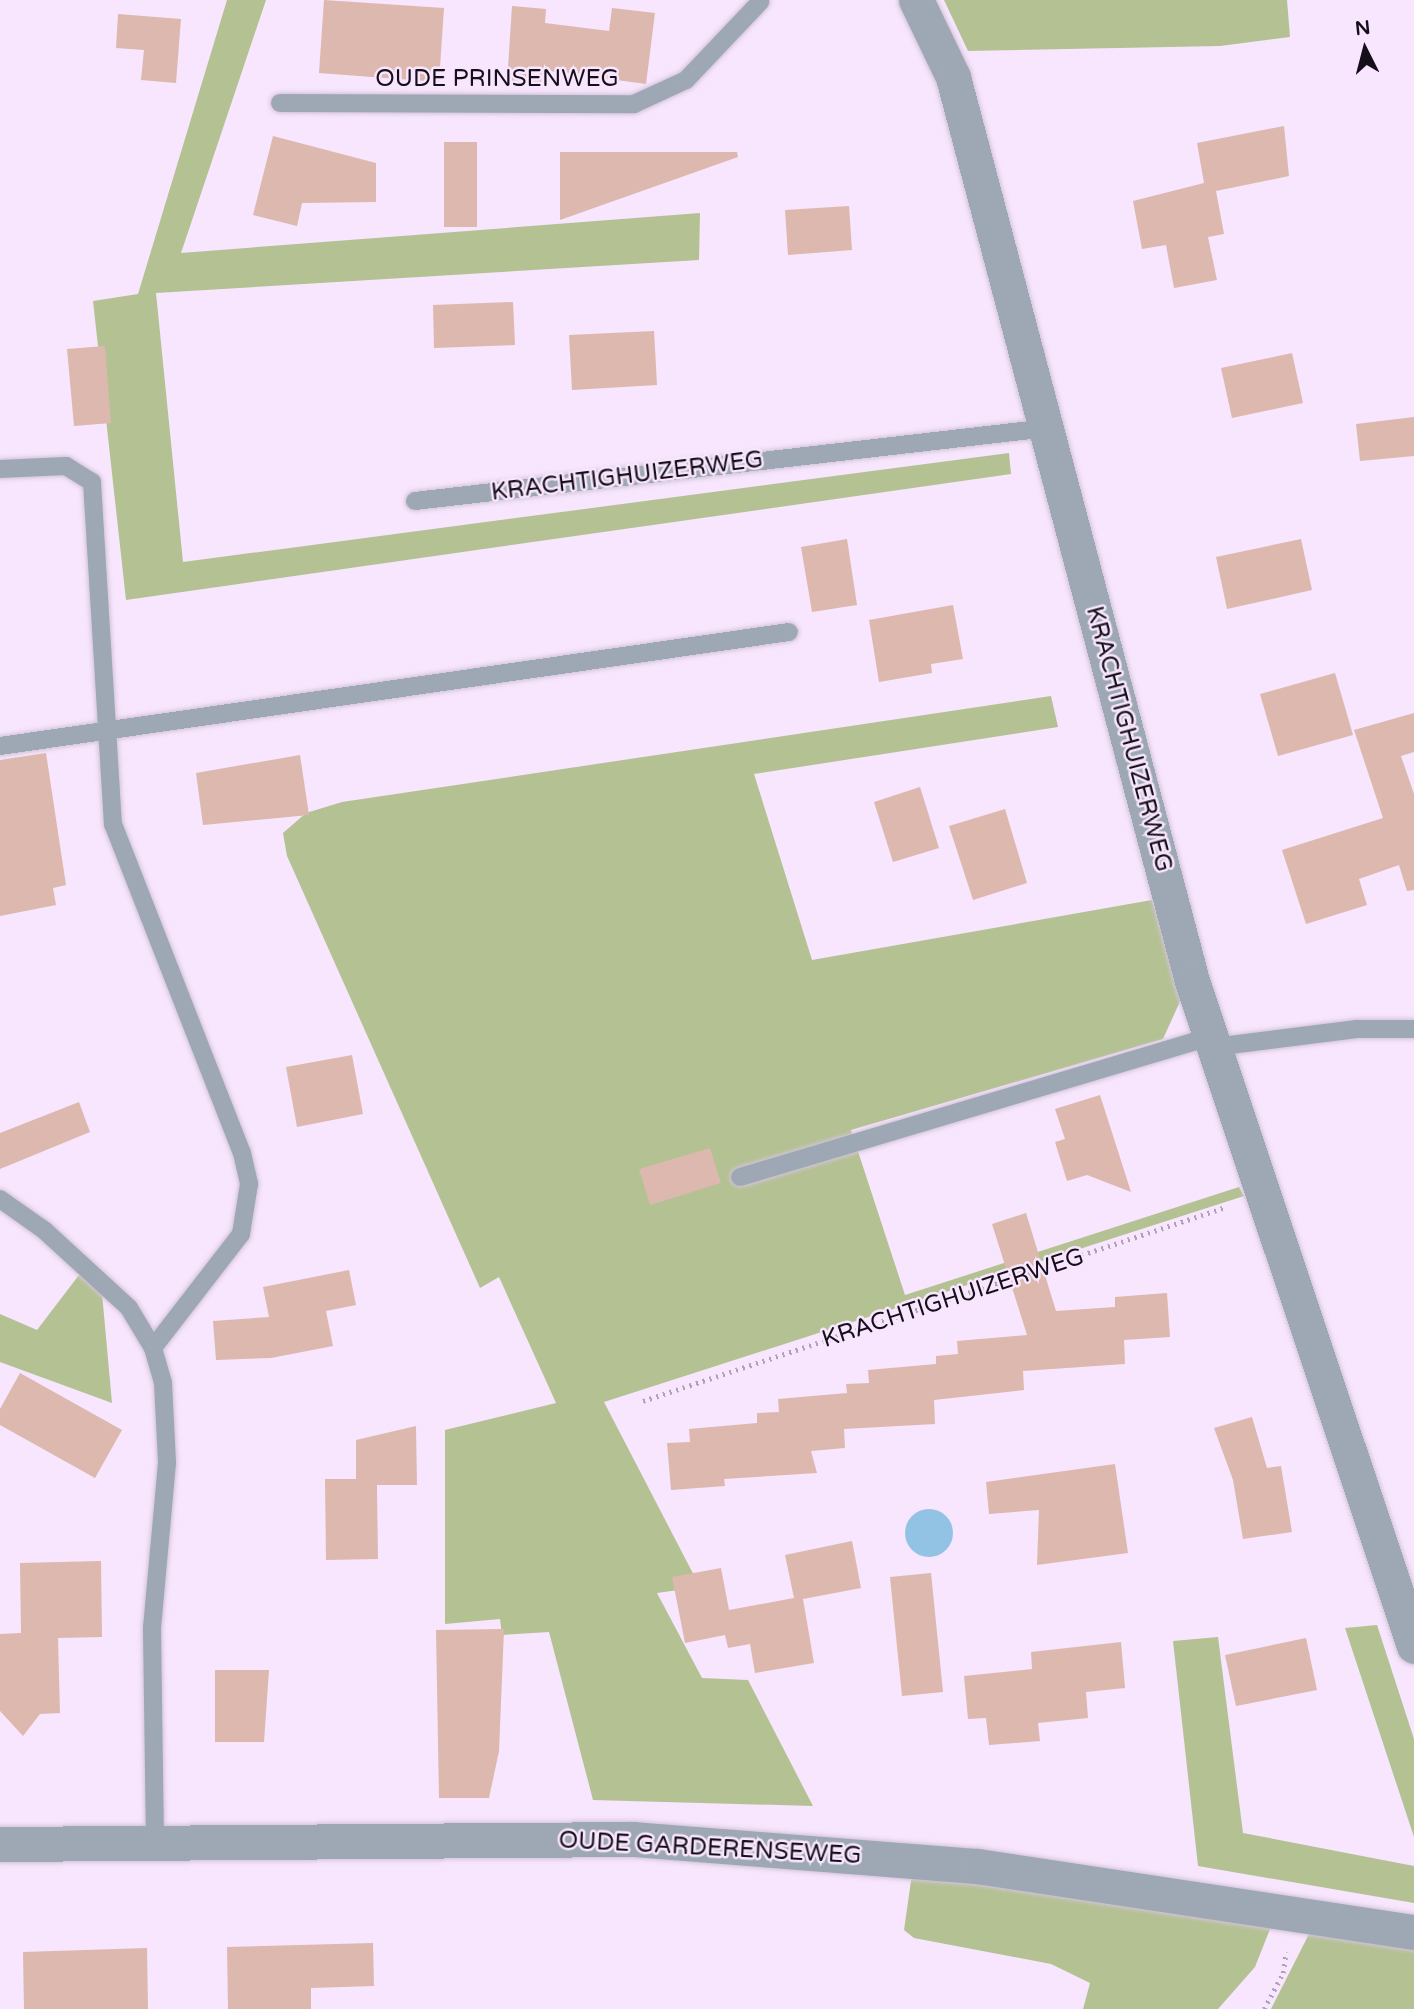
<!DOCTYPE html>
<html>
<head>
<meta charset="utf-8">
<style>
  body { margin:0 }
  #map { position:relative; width:1414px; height:2009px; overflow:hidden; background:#f7e6fd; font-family:"Varela Round",sans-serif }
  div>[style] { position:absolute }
  .green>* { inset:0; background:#b4c193 }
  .water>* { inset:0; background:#93c3e4 }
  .round { border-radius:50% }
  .building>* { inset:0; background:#ddb8ae }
  .path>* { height:4.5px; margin-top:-2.25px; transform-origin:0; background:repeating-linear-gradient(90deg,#b0a2b5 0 2px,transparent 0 7px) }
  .roads { filter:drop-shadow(0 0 2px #d3c4d9) drop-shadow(0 0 2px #d3c4d9) }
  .service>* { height:18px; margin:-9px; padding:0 9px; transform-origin:9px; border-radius:9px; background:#9ea8b4 }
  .minor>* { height:35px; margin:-17.5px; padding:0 17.5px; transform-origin:17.5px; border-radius:17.5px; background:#9ea8b4 }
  span { translate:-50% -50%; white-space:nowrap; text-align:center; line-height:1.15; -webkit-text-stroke:5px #f7e6fd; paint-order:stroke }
  .street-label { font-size:24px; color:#160f19 }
  .north { position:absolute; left:1330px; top:14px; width:70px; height:70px; -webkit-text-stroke:5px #f7e6fd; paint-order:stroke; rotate:354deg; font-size:19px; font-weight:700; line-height:28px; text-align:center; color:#160f19 }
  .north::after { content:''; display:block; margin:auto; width:24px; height:32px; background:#160f19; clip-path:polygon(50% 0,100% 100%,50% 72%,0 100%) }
</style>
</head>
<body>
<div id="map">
  <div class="green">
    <i style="clip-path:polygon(227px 0,266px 0,181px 253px,700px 213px,699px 260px,156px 293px,183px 562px,1009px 453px,1011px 474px,126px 600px,93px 301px,138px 294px)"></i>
    <i style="clip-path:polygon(944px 0,1287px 0,1290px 37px,1220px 46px,968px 51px)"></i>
    <i style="clip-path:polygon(1051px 696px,1058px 727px,754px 774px,812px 960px,1152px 900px,1182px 997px,1163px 1039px,851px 1130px,905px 1295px,1239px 1187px,1244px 1196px,604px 1402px,700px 1587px,657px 1593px,702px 1678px,748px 1680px,813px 1806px,593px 1800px,549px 1632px,502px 1635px,500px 1619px,445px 1624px,445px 1430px,556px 1403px,499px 1277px,480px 1288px,287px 856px,283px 833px,306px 813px,342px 802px)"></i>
    <i style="clip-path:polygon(79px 1275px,102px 1293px,112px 1403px,0 1362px,0 1314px,37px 1330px)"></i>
    <i style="clip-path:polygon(1377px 1625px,1414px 1739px,1414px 1837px,1345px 1628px)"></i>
    <i style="clip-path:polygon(1218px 1637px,1243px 1833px,1414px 1866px,1414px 1903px,1198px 1866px,1173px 1641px)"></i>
    <i style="clip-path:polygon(912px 1874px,1272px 1924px,1255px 1967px,1218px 2009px,1083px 2009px,1090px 1983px,1051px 1964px,914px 1938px,904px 1930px)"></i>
    <i style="clip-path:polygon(1311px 1930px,1414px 1949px,1414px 2009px,1271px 2009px)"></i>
  </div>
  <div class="water">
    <i class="round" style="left:905px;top:1509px;width:48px;height:48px"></i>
  </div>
  <div class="building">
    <i style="clip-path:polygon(324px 0,444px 8px,439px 82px,319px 73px)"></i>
    <i style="clip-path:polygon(512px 6px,546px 9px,545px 23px,609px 31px,612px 8px,655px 13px,646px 84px,542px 70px,541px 85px,507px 83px)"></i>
    <i style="clip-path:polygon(118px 14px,181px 19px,176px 83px,141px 80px,144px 50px,116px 48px)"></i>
    <i style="clip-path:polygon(1284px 126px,1289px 176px,1216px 191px,1224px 234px,1208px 237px,1217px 280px,1174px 288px,1166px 245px,1142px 249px,1133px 201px,1204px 183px,1197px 143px)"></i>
    <i style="clip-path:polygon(273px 136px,376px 163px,376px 202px,302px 203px,297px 226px,253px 215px)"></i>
    <i style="clip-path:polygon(444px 142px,477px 142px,477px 227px,444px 227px)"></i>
    <i style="clip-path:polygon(560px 152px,737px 152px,738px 157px,560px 220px)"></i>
    <i style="clip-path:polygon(849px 206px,852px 250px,788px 255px,785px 210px)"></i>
    <i style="clip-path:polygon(513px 302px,515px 345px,434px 348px,433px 305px)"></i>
    <i style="clip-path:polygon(654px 331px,657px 385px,572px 390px,569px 335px)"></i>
    <i style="clip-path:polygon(105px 346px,111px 423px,74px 426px,67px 349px)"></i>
    <i style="clip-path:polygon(1292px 353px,1303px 403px,1232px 418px,1221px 368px)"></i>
    <i style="clip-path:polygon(1414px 417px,1414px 456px,1360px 461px,1356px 424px)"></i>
    <i style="clip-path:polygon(847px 539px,857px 605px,812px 612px,801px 547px)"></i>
    <i style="clip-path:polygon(1301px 539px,1312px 590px,1227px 609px,1216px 557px)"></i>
    <i style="clip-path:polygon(953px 605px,963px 659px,931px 664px,932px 673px,879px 682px,869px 620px)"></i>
    <i style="clip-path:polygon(1335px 673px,1353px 735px,1278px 756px,1260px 694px)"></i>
    <i style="clip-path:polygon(1414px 713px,1414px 752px,1401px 756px,1414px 794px,1414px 890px,1407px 891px,1399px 865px,1359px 879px,1367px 905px,1306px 924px,1282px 850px,1383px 818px,1354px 730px)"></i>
    <i style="clip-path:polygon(46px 753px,66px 885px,53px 888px,56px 905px,0 916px,0 760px)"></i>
    <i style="clip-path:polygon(300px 755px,309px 815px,203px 825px,196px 773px)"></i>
    <i style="clip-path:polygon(920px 787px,939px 848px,893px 862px,874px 802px)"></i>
    <i style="clip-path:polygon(1005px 809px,1027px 883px,973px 900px,949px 826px)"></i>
    <i style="clip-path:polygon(352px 1055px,363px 1114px,297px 1127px,286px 1067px)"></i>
    <i style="clip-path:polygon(1100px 1095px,1131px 1192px,1087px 1175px,1067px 1181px,1055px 1142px,1065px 1139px,1055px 1109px)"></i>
    <i style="clip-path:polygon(79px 1102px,90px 1132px,0 1169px,0 1133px)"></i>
    <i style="clip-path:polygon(710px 1148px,721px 1183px,650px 1205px,639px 1169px)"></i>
    <i style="clip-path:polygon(1026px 1213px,1056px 1311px,1115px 1307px,1115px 1297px,1167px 1293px,1170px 1337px,1124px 1340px,1125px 1364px,1023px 1371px,1024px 1390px,934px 1400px,935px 1424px,844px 1429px,845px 1448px,811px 1451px,817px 1473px,724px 1479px,725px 1486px,671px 1490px,667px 1443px,690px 1442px,689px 1429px,757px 1423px,757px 1413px,779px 1412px,778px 1399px,847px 1393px,846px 1384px,869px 1383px,868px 1370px,936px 1364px,936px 1356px,958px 1354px,957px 1341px,1027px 1335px,992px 1224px)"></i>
    <i style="clip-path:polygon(349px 1270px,356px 1305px,326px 1311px,333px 1346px,271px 1358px,216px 1360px,213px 1321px,269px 1317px,263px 1287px)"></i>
    <i style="clip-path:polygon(20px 1373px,122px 1430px,95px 1478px,0 1425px,0 1409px)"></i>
    <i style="clip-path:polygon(1252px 1417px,1267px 1468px,1281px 1466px,1292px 1532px,1243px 1539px,1233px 1480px,1214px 1428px)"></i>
    <i style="clip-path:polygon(416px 1426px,417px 1485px,377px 1485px,378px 1559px,326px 1560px,325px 1479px,356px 1479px,356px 1440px)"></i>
    <i style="clip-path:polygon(1115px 1464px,1128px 1553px,1037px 1565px,1039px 1510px,989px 1514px,986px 1482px)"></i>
    <i style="clip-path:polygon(852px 1541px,861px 1588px,803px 1599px,814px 1663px,755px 1673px,750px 1644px,728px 1648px,725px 1635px,685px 1643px,672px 1577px,721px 1568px,729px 1610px,794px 1598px,785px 1555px)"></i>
    <i style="clip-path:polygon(101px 1561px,102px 1637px,58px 1638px,60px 1713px,40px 1714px,23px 1736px,0 1711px,0 1634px,21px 1633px,20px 1563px)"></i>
    <i style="clip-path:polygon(931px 1573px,943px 1692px,902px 1696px,890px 1577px)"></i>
    <i style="clip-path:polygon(504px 1629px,499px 1751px,489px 1798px,439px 1798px,436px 1630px)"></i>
    <i style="clip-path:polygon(1306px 1638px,1317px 1690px,1236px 1706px,1225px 1655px)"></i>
    <i style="clip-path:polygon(1121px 1642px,1125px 1688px,1086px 1692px,1088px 1718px,1038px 1723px,1040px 1741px,989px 1745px,986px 1718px,968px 1719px,964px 1676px,1032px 1669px,1031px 1652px)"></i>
    <i style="clip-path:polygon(215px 1670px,269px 1670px,264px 1742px,215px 1742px)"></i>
    <i style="clip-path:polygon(373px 1943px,374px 1986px,311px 1988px,311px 2009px,228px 2009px,227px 1947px)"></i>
    <i style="clip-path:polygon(147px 1948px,148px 2009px,24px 2009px,23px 1952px)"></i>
  </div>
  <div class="path">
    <i style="left:643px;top:1401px;width:614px;rotate:-18.41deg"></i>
    <i style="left:1264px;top:2009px;width:41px;rotate:-62.2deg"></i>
    <i style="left:1283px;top:1973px;width:21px;rotate:-82deg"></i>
  </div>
  <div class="roads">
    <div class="service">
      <i style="left:280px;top:103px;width:354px;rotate:0.2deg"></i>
      <i style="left:634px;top:104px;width:57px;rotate:-24.8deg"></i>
      <i style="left:686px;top:80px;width:108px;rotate:-46.5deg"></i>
      <i style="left:0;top:469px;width:66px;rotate:-2.6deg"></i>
      <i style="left:66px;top:466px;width:31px;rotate:32deg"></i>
      <i style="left:92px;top:482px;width:343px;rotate:86.5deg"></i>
      <i style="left:113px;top:824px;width:353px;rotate:68.6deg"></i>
      <i style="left:242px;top:1153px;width:32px;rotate:77deg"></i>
      <i style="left:249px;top:1184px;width:51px;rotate:99.1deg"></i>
      <i style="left:241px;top:1234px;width:144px;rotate:127.7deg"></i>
      <i style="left:415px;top:501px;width:637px;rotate:-6.58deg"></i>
      <i style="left:0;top:746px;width:797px;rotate:-8.22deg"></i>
      <i style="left:1214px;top:1047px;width:144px;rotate:-7.2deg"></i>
      <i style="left:1357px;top:1029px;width:57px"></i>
      <i style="left:740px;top:1177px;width:491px;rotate:-16.6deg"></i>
      <i style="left:0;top:1199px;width:54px;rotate:35.2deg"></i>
      <i style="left:44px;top:1230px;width:115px;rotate:42.5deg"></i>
      <i style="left:129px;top:1308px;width:47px;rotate:59deg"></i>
      <i style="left:153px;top:1348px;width:36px;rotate:74deg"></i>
      <i style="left:163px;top:1383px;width:80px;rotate:87.1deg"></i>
      <i style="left:167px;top:1463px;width:166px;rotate:95.2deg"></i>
      <i style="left:152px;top:1628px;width:214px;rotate:89.2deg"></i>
    </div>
    <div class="minor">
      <i style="left:916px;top:0;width:85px;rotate:64.3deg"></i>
      <i style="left:953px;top:77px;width:935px;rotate:75.19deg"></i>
      <i style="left:1192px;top:981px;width:701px;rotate:71.54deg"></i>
      <i style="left:0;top:1844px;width:633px;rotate:-0.45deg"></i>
      <i style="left:633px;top:1839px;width:345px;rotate:4.5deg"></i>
      <i style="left:977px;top:1866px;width:442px;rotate:8.6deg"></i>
    </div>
  </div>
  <div class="street-label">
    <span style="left:497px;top:79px">OUDE PRINSENWEG</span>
    <span style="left:627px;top:476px;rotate:-7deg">KRACHTIGHUIZERWEG</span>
    <span style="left:1129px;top:739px;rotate:75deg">KRACHTIGHUIZERWEG</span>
    <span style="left:953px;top:1298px;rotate:-18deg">KRACHTIGHUIZERWEG</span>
    <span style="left:710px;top:1848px;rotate:3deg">OUDE GARDERENSEWEG</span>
  </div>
  <div class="north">N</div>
</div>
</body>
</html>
